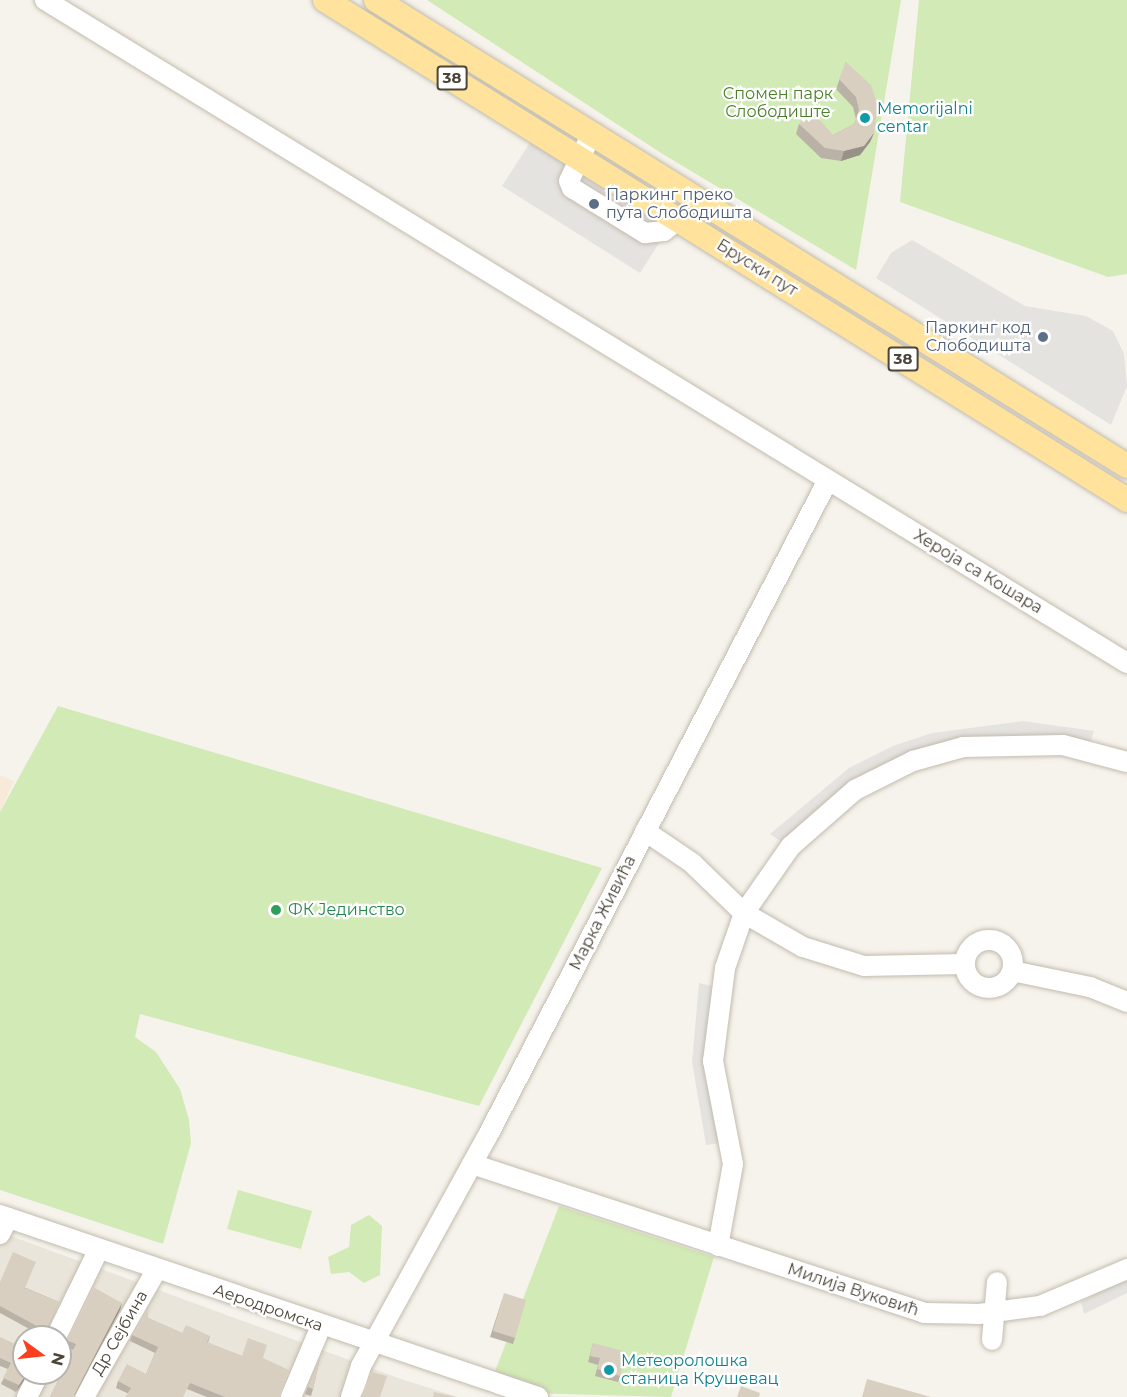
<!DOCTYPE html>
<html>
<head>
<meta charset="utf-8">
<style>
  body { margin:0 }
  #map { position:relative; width:1127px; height:1397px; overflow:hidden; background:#f6f3ec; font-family:Montserrat,sans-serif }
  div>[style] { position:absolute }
  .residential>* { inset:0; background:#eae5da }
  .commercial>* { inset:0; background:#f7ead8 }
  .green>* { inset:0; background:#d2eab5 }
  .parking>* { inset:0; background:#e5e3e0 }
  .roads { filter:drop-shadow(0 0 2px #c2bbae) drop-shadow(0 0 2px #c2bbae) }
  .minor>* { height:20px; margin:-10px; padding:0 10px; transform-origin:10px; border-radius:10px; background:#fff }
  .minor>.ring { margin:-10px; padding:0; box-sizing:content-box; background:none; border:20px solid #fff; border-radius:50% }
  .major>* { height:24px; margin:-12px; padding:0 12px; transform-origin:12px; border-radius:12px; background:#ffe39c }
  .wall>* { inset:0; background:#bab2a6 }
  .shaded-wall>* { inset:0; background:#979187 }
  .building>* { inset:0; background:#d8cfc1 }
  .dots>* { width:16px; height:16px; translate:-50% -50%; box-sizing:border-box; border:3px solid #fff; border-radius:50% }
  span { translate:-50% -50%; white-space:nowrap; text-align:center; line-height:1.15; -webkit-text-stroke:4.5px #fff; paint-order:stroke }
  .shield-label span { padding:2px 4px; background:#fff; border:2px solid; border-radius:4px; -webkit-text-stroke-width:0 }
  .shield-label { font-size:15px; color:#4b4439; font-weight:700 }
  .park-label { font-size:16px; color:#4a7f2a }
  .culture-label { font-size:16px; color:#0d838f }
  .left { translate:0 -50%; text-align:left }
  .service-label { font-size:16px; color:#4e5e75 }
  .right { translate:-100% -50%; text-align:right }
  .street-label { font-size:16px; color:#4b4439 }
  .leisure-label { font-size:16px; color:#27864d }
  .north { position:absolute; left:12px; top:1325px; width:60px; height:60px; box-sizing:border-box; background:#fff; border:2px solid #b7b4b0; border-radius:50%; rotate:105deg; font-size:16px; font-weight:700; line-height:24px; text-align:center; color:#4b4439 }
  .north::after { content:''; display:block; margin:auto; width:21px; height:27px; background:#fc3f1d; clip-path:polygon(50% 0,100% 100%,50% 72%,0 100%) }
</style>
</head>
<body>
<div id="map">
  <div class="residential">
    <i style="clip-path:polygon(evenodd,0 1232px,401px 1379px,458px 1397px,0 1397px,0 1232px,24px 1337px,60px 1337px,60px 1373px,24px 1373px,24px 1337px)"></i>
  </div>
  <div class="commercial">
    <i style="clip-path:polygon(0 775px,14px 781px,0 812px)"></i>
  </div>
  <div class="green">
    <i style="clip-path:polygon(427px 0,901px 0,856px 270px,661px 153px)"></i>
    <i style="clip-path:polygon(919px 0,1127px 0,1127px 274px,1108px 277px,900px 202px)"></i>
    <i style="clip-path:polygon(58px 706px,602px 868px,479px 1106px,140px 1014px,135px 1037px,156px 1052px,180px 1089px,189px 1120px,191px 1143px,163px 1244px,0 1190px,0 812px)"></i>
    <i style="clip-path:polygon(238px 1190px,312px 1211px,301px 1249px,227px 1229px)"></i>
    <i style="clip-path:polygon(559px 1206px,714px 1257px,671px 1397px,487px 1392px)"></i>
    <i style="clip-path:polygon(369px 1215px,382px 1226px,380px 1275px,364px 1283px,349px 1272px,331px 1274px,328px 1257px,349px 1247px,351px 1225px)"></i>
  </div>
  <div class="parking">
    <i style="clip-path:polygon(538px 130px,676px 217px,640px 273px,502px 186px)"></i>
    <i style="clip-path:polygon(912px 240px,1025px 306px,1086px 316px,1113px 331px,1124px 354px,1127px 386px,1111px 425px,876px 278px,891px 253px)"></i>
    <i style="clip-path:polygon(1023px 721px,1094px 731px,1090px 743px,927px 751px,783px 843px,770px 834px,849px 768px,893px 746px,932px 733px)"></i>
    <i style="clip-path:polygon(699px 983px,712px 986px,709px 1026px,720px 1143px,706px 1145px,692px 1062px)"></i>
    <i style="clip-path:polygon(1127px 1277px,1127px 1293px,1084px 1314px,1081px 1302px)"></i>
  </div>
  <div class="roads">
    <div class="minor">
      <i style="left:45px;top:0;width:1269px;rotate:31.5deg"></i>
      <i style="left:592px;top:133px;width:53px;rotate:115.6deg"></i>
      <i style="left:569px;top:181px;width:8px;rotate:67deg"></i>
      <i style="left:572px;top:188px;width:86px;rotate:31.7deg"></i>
      <i style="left:645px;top:233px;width:19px;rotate:-6deg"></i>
      <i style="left:664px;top:231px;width:19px;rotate:-39deg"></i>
      <i style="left:645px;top:831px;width:57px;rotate:34.2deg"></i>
      <i style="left:692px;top:863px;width:72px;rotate:43.9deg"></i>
      <i style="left:744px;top:913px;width:68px;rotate:30deg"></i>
      <i style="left:803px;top:947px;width:64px;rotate:17.3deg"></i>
      <i style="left:864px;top:966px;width:100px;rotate:-1.1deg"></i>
      <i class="ring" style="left:965px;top:940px;width:28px;height:28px"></i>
      <i style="left:1012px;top:971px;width:80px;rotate:11.6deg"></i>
      <i style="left:1090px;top:987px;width:40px;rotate:22deg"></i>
      <i style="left:472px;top:1164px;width:476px;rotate:18.2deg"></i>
      <i style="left:924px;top:1313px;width:55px;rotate:1deg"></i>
      <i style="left:979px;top:1314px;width:62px;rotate:-7.5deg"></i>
      <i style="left:1040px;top:1306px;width:95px;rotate:-23deg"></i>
      <i style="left:0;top:1215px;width:568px;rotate:18.69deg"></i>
      <i style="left:0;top:1234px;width:18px;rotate:-63deg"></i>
      <i style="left:718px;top:1246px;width:83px;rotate:-79.6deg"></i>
      <i style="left:733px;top:1164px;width:105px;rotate:-101deg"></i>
      <i style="left:713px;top:1061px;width:94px;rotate:-82.6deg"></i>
      <i style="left:725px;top:968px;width:58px;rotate:-70.9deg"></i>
      <i style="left:744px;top:913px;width:82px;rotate:-55deg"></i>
      <i style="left:791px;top:846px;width:85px;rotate:-41.2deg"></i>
      <i style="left:855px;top:790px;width:65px;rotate:-26.6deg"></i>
      <i style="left:913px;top:761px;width:52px;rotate:-15.6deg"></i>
      <i style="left:963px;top:747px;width:100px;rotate:-1.1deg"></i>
      <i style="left:1063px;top:745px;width:66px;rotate:14.9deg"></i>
      <i style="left:56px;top:1337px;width:98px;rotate:-64deg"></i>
      <i style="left:992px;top:1340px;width:58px;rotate:-85.1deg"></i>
      <i style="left:27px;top:1397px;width:27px;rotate:-63deg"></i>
      <i style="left:84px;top:1397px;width:147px;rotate:-60.3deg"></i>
      <i style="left:291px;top:1397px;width:77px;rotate:-67.1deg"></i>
      <i style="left:351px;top:1397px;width:33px;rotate:-72deg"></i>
      <i style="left:361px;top:1366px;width:261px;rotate:-61.2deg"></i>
      <i style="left:487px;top:1137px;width:740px;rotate:-62.57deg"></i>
    </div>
    <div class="major">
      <i style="left:325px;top:0;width:945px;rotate:31.94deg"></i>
      <i style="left:376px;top:0;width:884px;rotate:31.82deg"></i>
    </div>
  </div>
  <div class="wall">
    <i style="clip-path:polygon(846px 62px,874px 133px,870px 142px,860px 155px,841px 161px,821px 158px,796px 134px,799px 124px,833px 135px,854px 124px,856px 119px,853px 107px,836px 89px)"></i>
    <i style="clip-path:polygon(0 1282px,26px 1288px,59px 1302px,44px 1337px,0 1313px)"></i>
    <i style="clip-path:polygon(502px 1300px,515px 1338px,513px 1344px,490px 1337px)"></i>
    <i style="clip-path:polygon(122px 1303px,120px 1310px,75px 1396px,50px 1397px,73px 1350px,64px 1346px,66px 1340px)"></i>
    <i style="clip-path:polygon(148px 1318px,182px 1333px,210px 1336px,208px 1343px,242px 1356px,263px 1358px,280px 1397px,207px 1397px,187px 1389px,127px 1393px,116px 1388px,118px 1381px,146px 1374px,155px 1353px,130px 1341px,132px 1335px)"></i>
    <i style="clip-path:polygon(0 1337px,24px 1373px,16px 1392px,1px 1384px,8px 1369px,0 1366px)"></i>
    <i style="clip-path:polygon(593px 1343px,620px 1376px,618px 1382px,595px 1376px,598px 1365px,588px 1362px)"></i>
    <i style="clip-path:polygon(320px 1358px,313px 1389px,311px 1396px,305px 1394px)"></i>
  </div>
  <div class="shaded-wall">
    <i style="clip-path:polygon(874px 133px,870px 142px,860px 155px,841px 161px,844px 151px)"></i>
    <i style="clip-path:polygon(122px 1303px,120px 1310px,73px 1397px)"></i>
    <i style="clip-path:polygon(27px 1373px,29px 1373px,16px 1392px,19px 1385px)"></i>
  </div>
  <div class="building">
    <i style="clip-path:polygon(846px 62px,871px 85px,878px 106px,874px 133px,864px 146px,844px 151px,825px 148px,799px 124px,811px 110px,833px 135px,854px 124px,859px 110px,856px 97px,839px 79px)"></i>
    <i style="clip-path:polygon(13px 1252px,36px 1262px,25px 1288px,59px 1302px,46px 1331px,0 1306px,0 1282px)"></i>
    <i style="clip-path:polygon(93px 1287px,122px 1303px,74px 1395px,77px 1397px,50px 1397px,76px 1344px,66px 1340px)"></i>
    <i style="clip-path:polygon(504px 1293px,526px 1300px,515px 1338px,493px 1331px)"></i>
    <i style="clip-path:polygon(148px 1307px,148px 1318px,182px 1333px,186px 1325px,210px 1336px,207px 1342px,242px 1356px,248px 1338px,267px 1345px,263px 1358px,289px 1370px,280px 1397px,225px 1397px,190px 1383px,183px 1397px,125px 1397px,131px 1388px,118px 1381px,127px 1364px,146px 1374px,158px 1347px,132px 1335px)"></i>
    <i style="clip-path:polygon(0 1337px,24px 1348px,24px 1373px,27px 1373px,19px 1385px,3px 1378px,11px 1363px,0 1358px)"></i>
    <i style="clip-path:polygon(593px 1343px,627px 1352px,620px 1376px,597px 1369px,600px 1358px,590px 1356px)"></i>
    <i style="clip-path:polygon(320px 1358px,313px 1389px,308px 1387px)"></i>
    <i style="clip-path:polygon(372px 1372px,387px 1376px,380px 1397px,360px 1397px)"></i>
    <i style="clip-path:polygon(867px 1379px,931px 1397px,862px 1397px)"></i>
    <i style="clip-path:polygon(741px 1386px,760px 1393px,759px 1397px,737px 1397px)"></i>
    <i style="clip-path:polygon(434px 1392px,456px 1397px,433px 1397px)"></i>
  </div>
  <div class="dots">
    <i style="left:865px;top:118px;background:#0f9aa8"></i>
    <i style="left:594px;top:204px;background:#5c6f8a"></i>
    <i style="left:1043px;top:337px;background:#5c6f8a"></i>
    <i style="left:276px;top:910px;background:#2e9e5b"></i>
    <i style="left:609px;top:1370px;background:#0f9aa8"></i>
  </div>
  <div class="shield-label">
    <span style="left:452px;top:78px">38</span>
    <span style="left:903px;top:359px">38</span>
  </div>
  <div class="park-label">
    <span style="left:778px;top:103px">Спомен парк<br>Слободиште</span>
  </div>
  <div class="culture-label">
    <span class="left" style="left:877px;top:118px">Memorijalni<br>centar</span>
    <span class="left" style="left:621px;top:1370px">Метеоролошка<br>станица Крушевац</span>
  </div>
  <div class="service-label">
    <span class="left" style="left:606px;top:204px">Паркинг преко<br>пута Слободишта</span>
    <span class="right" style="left:1031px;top:337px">Паркинг код<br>Слободишта</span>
  </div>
  <div class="street-label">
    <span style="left:757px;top:268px;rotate:32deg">Бруски пут</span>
    <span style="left:978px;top:572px;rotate:31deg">Хероја са Кошара</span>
    <span style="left:603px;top:913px;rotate:-63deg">Марка Живића</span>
    <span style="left:853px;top:1290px;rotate:18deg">Милија Вуковић</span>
    <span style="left:268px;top:1308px;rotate:19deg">Аеродромска</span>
    <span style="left:120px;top:1333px;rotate:-60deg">Др Сејбина</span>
  </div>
  <div class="leisure-label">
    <span class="left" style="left:288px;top:910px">ФК Јединство</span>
  </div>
  <div class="north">N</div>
</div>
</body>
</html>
